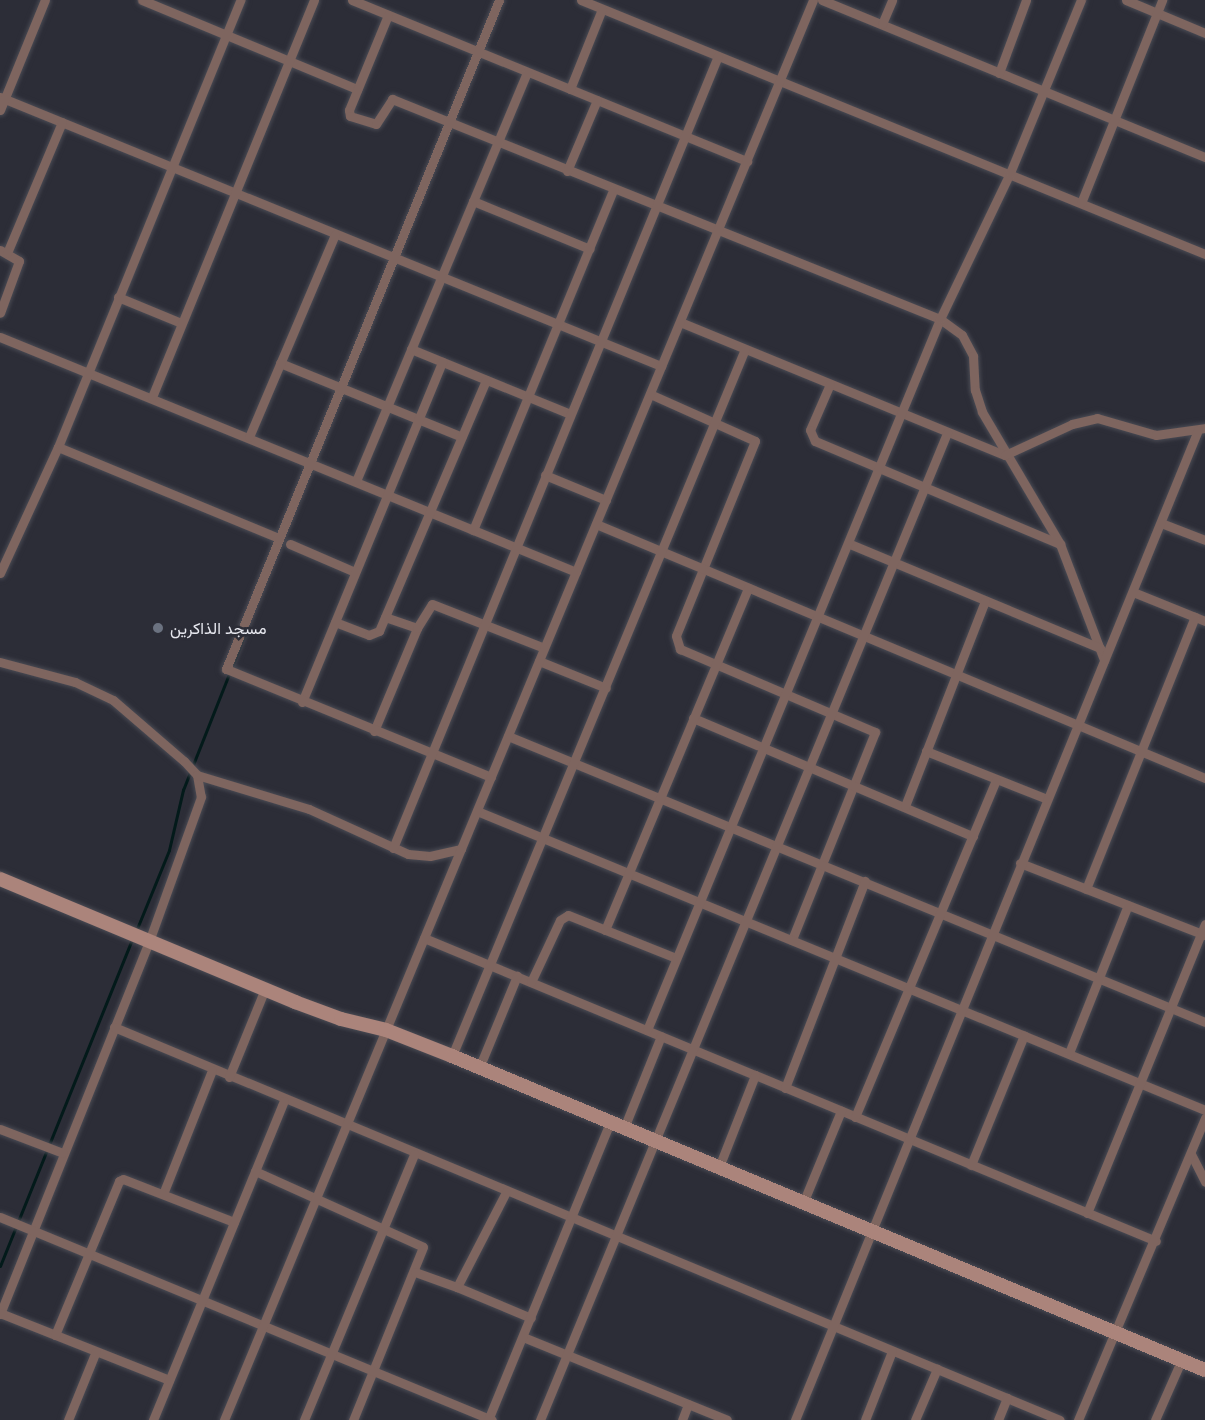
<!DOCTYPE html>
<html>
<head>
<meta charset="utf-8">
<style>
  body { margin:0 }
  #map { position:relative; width:1205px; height:1420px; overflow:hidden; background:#2c2d37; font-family:"Noto Serif",Vazirmatn,serif }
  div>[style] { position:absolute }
  .stream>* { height:3px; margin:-1.5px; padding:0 1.5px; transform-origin:1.5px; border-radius:1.5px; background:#031a1a }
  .roads { filter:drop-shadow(0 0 2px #4a4b54) drop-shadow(0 0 2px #4a4b54) }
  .street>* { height:9px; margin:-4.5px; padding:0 4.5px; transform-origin:4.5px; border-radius:4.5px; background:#7e655f }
  .secondary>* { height:14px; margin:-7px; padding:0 7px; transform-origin:7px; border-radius:7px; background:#ab847b }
  .dots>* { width:16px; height:16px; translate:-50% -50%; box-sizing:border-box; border:3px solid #2c2d37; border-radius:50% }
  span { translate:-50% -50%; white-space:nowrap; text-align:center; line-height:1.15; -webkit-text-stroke:5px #2c2d37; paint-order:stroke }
  .poi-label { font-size:16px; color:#e7e8ef }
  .left { translate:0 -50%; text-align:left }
</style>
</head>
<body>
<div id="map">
  <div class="stream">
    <i style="left:136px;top:931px;width:87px;rotate:-67.8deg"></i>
    <i style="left:169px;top:850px;width:62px;rotate:-76.9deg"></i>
    <i style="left:183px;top:790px;width:174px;rotate:-68.4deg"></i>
    <i style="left:0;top:1266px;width:352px;rotate:-68deg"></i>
  </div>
  <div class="roads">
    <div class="street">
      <i style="left:142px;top:0;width:233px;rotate:22.5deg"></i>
      <i style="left:352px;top:0;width:427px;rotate:22.2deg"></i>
      <i style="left:581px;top:0;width:674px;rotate:22.15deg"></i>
      <i style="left:822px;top:0;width:414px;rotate:22.3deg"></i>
      <i style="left:1126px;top:0;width:86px;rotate:22.7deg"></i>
      <i style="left:388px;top:15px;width:103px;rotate:112.3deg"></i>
      <i style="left:349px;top:110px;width:6px;rotate:81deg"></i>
      <i style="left:350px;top:116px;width:27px;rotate:17deg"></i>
      <i style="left:376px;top:124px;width:30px;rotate:-57deg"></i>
      <i style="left:392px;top:99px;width:591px;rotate:21.87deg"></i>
      <i style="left:940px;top:319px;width:27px;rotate:36deg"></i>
      <i style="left:962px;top:335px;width:24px;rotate:62deg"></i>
      <i style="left:973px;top:356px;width:34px;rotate:87deg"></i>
      <i style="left:975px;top:390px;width:23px;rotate:72deg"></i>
      <i style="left:982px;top:412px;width:153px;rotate:59.4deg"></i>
      <i style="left:1060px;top:544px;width:124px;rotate:69.2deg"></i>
      <i style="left:882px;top:24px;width:26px;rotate:-67deg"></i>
      <i style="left:999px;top:73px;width:78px;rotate:-69.7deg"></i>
      <i style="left:570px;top:89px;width:86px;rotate:-68.2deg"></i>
      <i style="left:0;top:97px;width:714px;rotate:22.14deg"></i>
      <i style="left:0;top:110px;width:119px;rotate:-67.8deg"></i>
      <i style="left:567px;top:171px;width:77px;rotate:-67.1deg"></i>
      <i style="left:473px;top:201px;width:126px;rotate:22.3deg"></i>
      <i style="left:1081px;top:203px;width:219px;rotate:-68.2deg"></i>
      <i style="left:0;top:250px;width:22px;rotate:30deg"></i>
      <i style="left:19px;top:261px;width:55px;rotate:110.1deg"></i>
      <i style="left:7px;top:253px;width:142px;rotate:-67.2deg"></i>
      <i style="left:118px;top:297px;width:68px;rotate:22.4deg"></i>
      <i style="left:680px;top:322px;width:351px;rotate:22.3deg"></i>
      <i style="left:1005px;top:455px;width:74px;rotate:-24.8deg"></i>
      <i style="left:1072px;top:424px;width:26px;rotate:-13deg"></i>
      <i style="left:1097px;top:418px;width:61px;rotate:16.1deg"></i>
      <i style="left:1156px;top:435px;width:49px;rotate:-8.1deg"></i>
      <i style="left:0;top:337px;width:622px;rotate:22.19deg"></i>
      <i style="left:411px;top:349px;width:172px;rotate:22.2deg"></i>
      <i style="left:280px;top:363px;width:196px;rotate:22.1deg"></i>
      <i style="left:830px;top:384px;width:50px;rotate:113.5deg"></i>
      <i style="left:810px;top:430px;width:12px;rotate:66deg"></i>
      <i style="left:815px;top:441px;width:266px;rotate:22.8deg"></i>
      <i style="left:650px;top:394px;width:115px;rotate:24.1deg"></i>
      <i style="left:755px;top:441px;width:210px;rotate:112.1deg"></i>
      <i style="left:676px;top:636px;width:14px;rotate:73deg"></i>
      <i style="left:680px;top:649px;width:212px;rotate:23.1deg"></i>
      <i style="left:875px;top:732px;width:224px;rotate:111.8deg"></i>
      <i style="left:152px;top:397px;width:429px;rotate:-67.8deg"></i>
      <i style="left:249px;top:437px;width:220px;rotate:-67deg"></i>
      <i style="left:58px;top:447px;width:239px;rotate:22.4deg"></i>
      <i style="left:545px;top:475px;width:66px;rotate:22.3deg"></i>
      <i style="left:356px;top:481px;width:443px;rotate:-67.3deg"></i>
      <i style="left:1161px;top:523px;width:47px;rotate:21.1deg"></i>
      <i style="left:596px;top:524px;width:660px;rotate:22.64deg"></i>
      <i style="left:473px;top:530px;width:368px;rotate:-67.6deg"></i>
      <i style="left:290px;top:544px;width:71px;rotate:23.3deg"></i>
      <i style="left:850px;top:544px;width:271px;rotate:22.6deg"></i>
      <i style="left:0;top:573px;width:139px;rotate:-65.3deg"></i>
      <i style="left:58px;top:447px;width:483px;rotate:-67.8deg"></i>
      <i style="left:1133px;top:592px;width:78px;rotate:21.9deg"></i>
      <i style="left:385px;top:617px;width:34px;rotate:19deg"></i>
      <i style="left:335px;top:622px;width:36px;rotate:21deg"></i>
      <i style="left:369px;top:635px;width:11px;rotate:-22deg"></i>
      <i style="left:379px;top:631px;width:273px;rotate:-66.9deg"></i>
      <i style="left:539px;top:661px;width:72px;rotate:21.9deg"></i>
      <i style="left:0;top:662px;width:78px;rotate:14.9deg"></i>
      <i style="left:75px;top:682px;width:42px;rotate:25.3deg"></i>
      <i style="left:113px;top:700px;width:94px;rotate:40.7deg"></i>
      <i style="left:184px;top:761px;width:19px;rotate:47deg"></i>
      <i style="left:197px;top:775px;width:22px;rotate:80deg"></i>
      <i style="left:201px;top:797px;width:151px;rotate:109.8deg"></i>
      <i style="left:150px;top:939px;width:404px;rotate:111.8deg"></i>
      <i style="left:302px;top:702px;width:368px;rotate:-67.6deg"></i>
      <i style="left:693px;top:718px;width:304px;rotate:22.9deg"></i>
      <i style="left:374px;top:731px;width:112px;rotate:-67.3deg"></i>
      <i style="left:417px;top:628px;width:28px;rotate:-58deg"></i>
      <i style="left:432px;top:604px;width:120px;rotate:21.4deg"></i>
      <i style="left:508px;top:736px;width:753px;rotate:22.31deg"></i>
      <i style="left:926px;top:751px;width:130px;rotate:21.6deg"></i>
      <i style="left:197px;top:775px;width:117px;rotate:16.9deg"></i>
      <i style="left:309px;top:809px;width:109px;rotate:24.4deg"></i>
      <i style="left:408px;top:854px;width:22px;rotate:5deg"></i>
      <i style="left:430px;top:856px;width:32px;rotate:-13deg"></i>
      <i style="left:491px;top:777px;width:286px;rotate:-157.8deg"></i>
      <i style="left:226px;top:669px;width:723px;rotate:-67.8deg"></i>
      <i style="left:905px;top:806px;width:220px;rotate:-68.7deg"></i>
      <i style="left:477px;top:811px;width:787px;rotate:22.33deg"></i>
      <i style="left:393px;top:848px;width:856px;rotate:-67.69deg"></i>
      <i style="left:1020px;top:863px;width:199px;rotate:21.3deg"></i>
      <i style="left:1086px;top:889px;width:293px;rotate:-68.2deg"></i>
      <i style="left:605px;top:930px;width:371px;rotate:-67.3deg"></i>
      <i style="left:424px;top:938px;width:792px;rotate:22.49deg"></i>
      <i style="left:531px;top:982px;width:68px;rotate:-64.9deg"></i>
      <i style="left:560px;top:920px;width:9px;rotate:-32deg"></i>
      <i style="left:568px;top:915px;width:116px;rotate:21.7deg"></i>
      <i style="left:114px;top:1027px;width:1024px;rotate:22.56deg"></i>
      <i style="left:647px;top:1030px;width:769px;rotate:-67.6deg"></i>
      <i style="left:940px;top:319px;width:162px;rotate:-64.4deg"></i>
      <i style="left:1010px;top:173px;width:187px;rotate:-67.7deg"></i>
      <i style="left:1069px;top:1053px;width:159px;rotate:-68.3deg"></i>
      <i style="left:452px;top:1056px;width:765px;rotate:-67.49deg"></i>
      <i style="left:479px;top:1068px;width:100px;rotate:-67.6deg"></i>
      <i style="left:229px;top:1077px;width:95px;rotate:-67.8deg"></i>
      <i style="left:785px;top:1088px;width:222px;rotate:-68.9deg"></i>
      <i style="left:855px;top:1117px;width:365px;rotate:-67.3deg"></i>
      <i style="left:624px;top:1128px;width:99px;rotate:-68.1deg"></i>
      <i style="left:0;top:1129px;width:67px;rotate:20.9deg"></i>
      <i style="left:1191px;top:1154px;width:31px;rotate:63deg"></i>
      <i style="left:971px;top:1165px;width:140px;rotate:-67.8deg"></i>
      <i style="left:719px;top:1167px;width:99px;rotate:-68.6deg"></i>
      <i style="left:255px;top:1171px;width:184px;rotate:24.3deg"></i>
      <i style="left:423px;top:1247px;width:187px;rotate:112deg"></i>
      <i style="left:506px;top:1192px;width:107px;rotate:117.3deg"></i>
      <i style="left:457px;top:1287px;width:80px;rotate:22.7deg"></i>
      <i style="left:163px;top:1194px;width:133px;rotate:-68.4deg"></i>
      <i style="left:803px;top:1203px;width:100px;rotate:-67.6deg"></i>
      <i style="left:1087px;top:1213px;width:312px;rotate:-67.8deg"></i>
      <i style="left:0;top:1217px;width:532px;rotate:22.42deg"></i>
      <i style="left:415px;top:1272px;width:45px;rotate:19.7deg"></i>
      <i style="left:0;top:1313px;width:182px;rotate:21.6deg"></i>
      <i style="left:55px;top:1335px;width:167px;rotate:-67.4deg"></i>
      <i style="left:119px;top:1181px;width:4px;rotate:-27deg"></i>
      <i style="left:123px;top:1179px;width:119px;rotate:21.2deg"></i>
      <i style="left:523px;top:1337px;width:220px;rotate:22.1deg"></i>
      <i style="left:68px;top:1420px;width:74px;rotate:-67.9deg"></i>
      <i style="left:153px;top:1420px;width:345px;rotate:-67.7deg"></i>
      <i style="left:224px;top:1420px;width:1537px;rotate:-67.47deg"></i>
      <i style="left:304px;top:1420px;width:288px;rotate:-67.5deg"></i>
      <i style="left:488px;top:1420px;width:322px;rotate:-67.7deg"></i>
      <i style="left:540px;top:1420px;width:1068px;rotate:-67.59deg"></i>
      <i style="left:682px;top:1420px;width:17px;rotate:-69deg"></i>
      <i style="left:795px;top:1420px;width:1069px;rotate:-67.85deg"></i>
      <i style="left:865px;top:1420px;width:74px;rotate:-68.6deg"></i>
      <i style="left:915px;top:1420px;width:56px;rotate:-66.7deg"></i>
      <i style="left:998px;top:1420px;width:24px;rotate:-68deg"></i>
      <i style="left:1078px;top:1420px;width:328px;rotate:-67.2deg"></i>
      <i style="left:1155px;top:1420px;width:64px;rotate:-66.2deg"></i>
    </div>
    <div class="secondary">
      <i style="left:0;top:879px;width:320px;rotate:22.6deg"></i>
      <i style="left:295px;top:1002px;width:49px;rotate:20.3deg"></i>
      <i style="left:341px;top:1019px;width:46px;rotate:13.7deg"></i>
      <i style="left:386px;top:1030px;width:71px;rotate:21.5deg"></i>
      <i style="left:452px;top:1056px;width:816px;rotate:22.64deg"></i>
    </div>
  </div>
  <div class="dots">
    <i style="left:158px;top:628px;background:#6b7280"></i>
  </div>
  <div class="poi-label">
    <span class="left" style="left:170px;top:628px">مسجد الذاكرين</span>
  </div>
</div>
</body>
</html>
